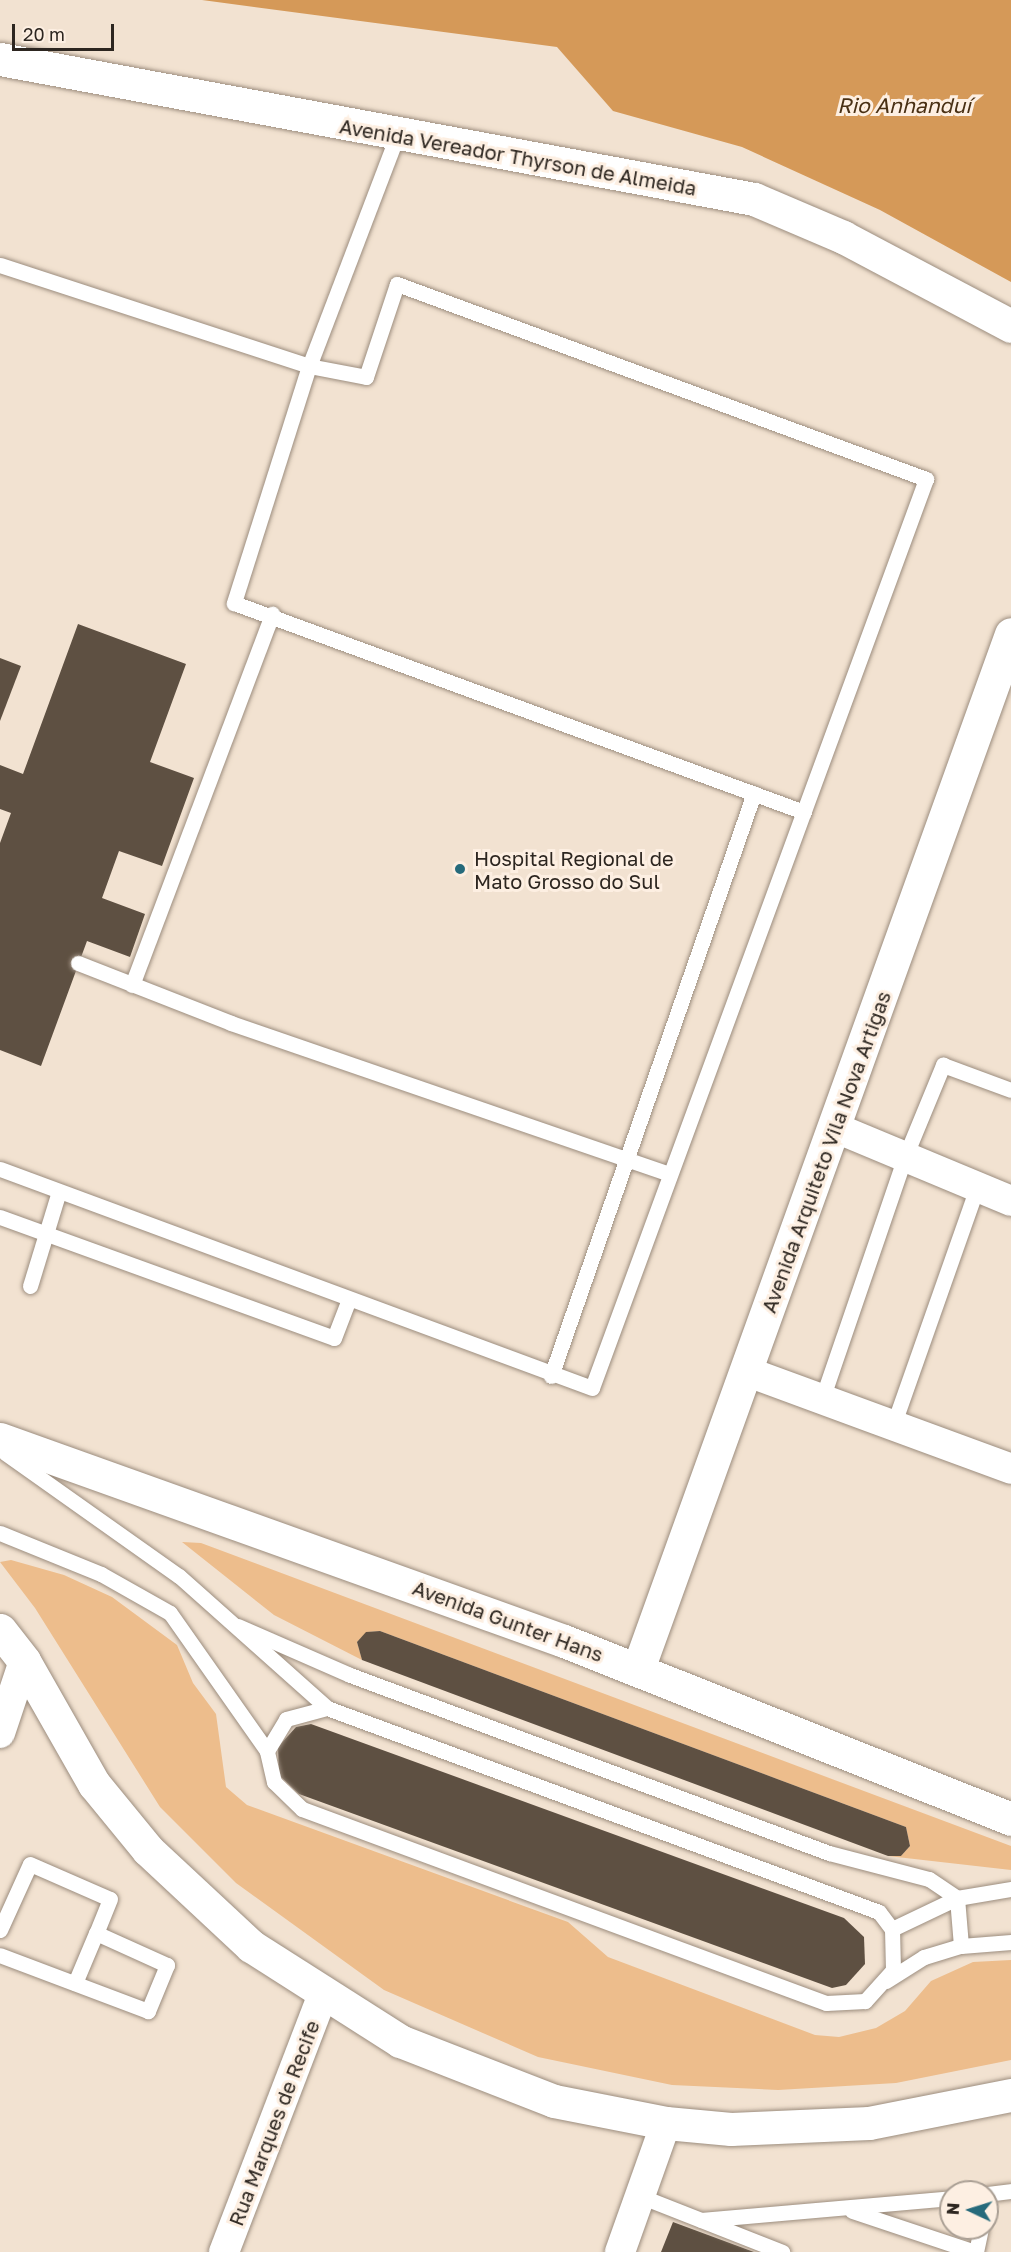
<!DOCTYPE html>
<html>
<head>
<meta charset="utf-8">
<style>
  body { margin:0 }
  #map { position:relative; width:1011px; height:2252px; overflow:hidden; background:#f2e2d1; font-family:"Golos Text",sans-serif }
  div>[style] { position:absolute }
  .green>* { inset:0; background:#edbd8c }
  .water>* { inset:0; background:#d59958 }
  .building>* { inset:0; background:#5e5042 }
  .roads { filter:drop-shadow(0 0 2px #9c8d7e) drop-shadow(0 0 2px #9c8d7e) }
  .service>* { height:15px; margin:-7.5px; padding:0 7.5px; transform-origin:7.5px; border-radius:7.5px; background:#fff }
  .minor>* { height:30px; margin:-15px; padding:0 15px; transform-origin:15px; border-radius:15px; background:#fff }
  .tertiary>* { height:33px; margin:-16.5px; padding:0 16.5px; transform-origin:16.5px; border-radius:16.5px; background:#fff }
  .primary>* { height:33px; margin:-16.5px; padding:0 16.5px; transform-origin:16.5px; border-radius:16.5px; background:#fff }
  .dots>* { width:16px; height:16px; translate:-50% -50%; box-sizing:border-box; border:3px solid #fdefe2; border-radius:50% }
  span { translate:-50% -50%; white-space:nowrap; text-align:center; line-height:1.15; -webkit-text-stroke:6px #fdefe2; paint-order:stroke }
  .street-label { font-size:20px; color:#2d2620 }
  .poi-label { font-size:20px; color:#2d2620 }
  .left { translate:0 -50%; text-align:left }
  .water-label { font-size:21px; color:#493014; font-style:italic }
  .north { position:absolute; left:939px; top:2180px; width:60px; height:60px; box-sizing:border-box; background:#fdefe2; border:2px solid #aa9f94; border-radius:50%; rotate:274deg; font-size:16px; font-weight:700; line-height:24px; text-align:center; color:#2d2620 }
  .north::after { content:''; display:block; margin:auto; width:21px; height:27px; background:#266a7b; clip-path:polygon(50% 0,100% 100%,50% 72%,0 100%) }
  .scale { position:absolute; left:12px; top:24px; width:102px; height:27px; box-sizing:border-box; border:3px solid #2d2620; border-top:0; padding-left:8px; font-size:18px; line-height:21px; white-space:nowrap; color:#2d2620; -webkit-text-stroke:4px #fdefe2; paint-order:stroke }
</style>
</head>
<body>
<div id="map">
  <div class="green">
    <i style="clip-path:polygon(182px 1542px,201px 1543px,1011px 1846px,1011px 1870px,888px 1856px,901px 1856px,910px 1846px,906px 1827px,380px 1631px,367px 1632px,357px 1642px,362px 1660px,274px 1615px)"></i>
    <i style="clip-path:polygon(11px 1560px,64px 1575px,112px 1597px,177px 1645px,193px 1683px,216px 1714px,226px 1787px,247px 1805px,568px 1922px,608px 1957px,815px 2035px,839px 2037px,876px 2028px,905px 2011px,931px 1981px,973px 1962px,1011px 1960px,1011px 2060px,896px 2083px,778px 2090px,672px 2085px,538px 2057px,384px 1990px,236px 1883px,160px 1807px,35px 1608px,0 1562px)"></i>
  </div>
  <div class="water">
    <i style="clip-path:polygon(202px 0,1011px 0,1011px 282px,880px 210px,742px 147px,613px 111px,557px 47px)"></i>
  </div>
  <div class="building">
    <i style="clip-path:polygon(78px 624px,186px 664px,150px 762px,194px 778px,162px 866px,119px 851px,102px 898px,145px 914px,130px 957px,87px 941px,41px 1066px,0 1050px,0 843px,11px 813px,0 809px,0 765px,23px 774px)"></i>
    <i style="clip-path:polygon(0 658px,21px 666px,0 721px)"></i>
    <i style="clip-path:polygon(380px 1631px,906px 1827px,910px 1846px,901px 1856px,888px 1856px,362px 1660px,357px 1642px,366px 1632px)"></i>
    <i style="clip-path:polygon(311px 1724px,844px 1918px,864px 1937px,865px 1964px,846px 1985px,832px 1988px,299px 1794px,279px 1775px,278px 1747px,296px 1727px)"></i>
    <i style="clip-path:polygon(673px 2222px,754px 2252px,661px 2252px)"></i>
  </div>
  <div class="roads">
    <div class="service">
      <i style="left:397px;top:136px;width:246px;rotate:110.9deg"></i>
      <i style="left:309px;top:366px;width:249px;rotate:107.6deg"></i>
      <i style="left:234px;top:603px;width:607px;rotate:20.14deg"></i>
      <i style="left:0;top:265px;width:325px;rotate:18.1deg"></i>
      <i style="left:309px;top:366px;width:58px;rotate:10.9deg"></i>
      <i style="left:366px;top:377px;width:98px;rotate:-71.6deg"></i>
      <i style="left:397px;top:284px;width:564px;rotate:20.23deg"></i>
      <i style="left:926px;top:479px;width:968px;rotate:110.18deg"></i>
      <i style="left:592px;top:1388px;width:631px;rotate:-159.7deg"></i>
      <i style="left:78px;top:963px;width:164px;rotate:21.4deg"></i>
      <i style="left:231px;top:1023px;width:464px;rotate:19deg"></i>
      <i style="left:132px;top:985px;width:397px;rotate:-69.3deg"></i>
      <i style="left:0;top:1217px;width:355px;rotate:19.9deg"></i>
      <i style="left:334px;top:1338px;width:39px;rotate:-69deg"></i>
      <i style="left:30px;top:1286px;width:99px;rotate:-73deg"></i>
      <i style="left:551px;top:1376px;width:617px;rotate:-70.8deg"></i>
      <i style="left:822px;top:1399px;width:256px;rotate:-71.1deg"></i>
      <i style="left:905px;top:1157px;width:100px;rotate:-67.6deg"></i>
      <i style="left:943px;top:1065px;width:72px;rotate:20.2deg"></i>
      <i style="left:893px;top:1426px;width:253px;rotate:-70.6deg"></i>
      <i style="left:5px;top:1453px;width:213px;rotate:35.3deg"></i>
      <i style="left:179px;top:1576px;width:198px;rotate:41.7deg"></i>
      <i style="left:0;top:1533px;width:109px;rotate:22.1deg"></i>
      <i style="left:101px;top:1574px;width:79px;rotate:29.5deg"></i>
      <i style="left:170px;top:1613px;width:169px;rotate:54.9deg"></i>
      <i style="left:238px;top:1626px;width:122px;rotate:23.6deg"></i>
      <i style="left:350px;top:1675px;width:511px;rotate:20.39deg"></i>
      <i style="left:829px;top:1853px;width:103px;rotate:14.6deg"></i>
      <i style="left:929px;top:1879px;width:34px;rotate:34deg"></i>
      <i style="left:957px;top:1898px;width:48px;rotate:85.2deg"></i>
      <i style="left:327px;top:1708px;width:588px;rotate:20.28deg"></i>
      <i style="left:879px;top:1912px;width:21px;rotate:53deg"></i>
      <i style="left:892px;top:1929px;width:41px;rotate:88.6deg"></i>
      <i style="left:893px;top:1970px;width:42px;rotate:132.1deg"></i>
      <i style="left:865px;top:2001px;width:39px;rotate:177deg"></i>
      <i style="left:826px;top:2003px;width:559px;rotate:-159.68deg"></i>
      <i style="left:302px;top:1809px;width:39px;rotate:-136deg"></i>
      <i style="left:274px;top:1782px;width:32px;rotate:-103deg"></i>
      <i style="left:267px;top:1751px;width:37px;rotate:-59deg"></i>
      <i style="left:286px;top:1719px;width:42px;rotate:-15deg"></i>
      <i style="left:892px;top:1929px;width:72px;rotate:-25.5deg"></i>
      <i style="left:957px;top:1898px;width:55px;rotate:-9.5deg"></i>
      <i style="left:0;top:1930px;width:72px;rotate:-65.6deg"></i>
      <i style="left:30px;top:1864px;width:87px;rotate:23.6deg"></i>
      <i style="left:110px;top:1899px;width:37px;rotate:112deg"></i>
      <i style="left:96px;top:1933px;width:78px;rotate:24.3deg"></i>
      <i style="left:167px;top:1965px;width:50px;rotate:112.4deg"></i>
      <i style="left:148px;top:2011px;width:158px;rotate:-159.3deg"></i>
      <i style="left:886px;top:1981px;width:45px;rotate:-32.3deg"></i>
      <i style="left:924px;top:1957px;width:39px;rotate:-17deg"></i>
      <i style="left:961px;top:1946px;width:50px;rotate:-4.6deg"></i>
      <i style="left:75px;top:1983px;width:54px;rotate:-67.2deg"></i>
      <i style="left:987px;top:2194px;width:24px;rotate:-7deg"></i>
      <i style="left:640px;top:2196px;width:153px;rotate:21.5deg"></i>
      <i style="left:852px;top:2211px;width:130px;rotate:18.4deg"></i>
      <i style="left:701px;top:2220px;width:251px;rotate:-5deg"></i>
      <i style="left:976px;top:2252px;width:25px;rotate:-78deg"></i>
    </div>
    <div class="minor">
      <i style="left:836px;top:1128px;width:190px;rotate:22.6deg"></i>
      <i style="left:748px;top:1372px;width:280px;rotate:20.2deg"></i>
      <i style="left:0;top:1733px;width:76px;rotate:-71.6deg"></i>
      <i style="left:224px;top:2252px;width:276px;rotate:-69deg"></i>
      <i style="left:620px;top:2252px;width:137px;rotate:-70.4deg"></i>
    </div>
    <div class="tertiary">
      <i style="left:638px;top:1669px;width:1100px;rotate:-70.18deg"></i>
    </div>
    <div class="primary">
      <i style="left:0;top:59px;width:767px;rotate:10.52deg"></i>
      <i style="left:754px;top:199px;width:97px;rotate:23.1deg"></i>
      <i style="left:843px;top:237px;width:190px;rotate:27.9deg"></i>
      <i style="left:0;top:1439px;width:599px;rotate:19.71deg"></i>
      <i style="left:564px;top:1641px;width:481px;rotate:21.7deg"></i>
      <i style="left:0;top:1630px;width:39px;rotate:52deg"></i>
      <i style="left:24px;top:1661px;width:142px;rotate:60.4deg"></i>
      <i style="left:94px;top:1784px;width:85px;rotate:50.7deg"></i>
      <i style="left:148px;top:1850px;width:141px;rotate:43deg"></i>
      <i style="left:251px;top:1946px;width:177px;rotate:32.5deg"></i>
      <i style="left:400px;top:2041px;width:165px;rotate:21.3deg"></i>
      <i style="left:554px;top:2101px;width:114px;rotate:11.1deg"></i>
      <i style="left:666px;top:2123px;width:65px;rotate:5.3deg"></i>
      <i style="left:731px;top:2129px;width:138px;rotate:-2.5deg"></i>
      <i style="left:869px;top:2123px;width:145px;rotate:-11.2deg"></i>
    </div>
  </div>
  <div class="dots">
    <i style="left:460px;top:869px;background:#266a7b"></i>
  </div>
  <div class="street-label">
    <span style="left:518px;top:157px;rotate:10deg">Avenida Vereador Thyrson de Almeida</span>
    <span style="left:826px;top:1152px;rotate:-70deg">Avenida Arquiteto Vila Nova Artigas</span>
    <span style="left:508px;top:1621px;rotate:20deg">Avenida Gunter Hans</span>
    <span style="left:274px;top:2123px;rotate:-69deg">Rua Marques de Recife</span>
  </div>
  <div class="poi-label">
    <span class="left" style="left:474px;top:870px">Hospital Regional de<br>Mato Grosso do Sul</span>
  </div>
  <div class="water-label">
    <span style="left:904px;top:105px">Rio Anhanduí</span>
  </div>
  <div class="north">N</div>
  <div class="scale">20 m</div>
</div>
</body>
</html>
